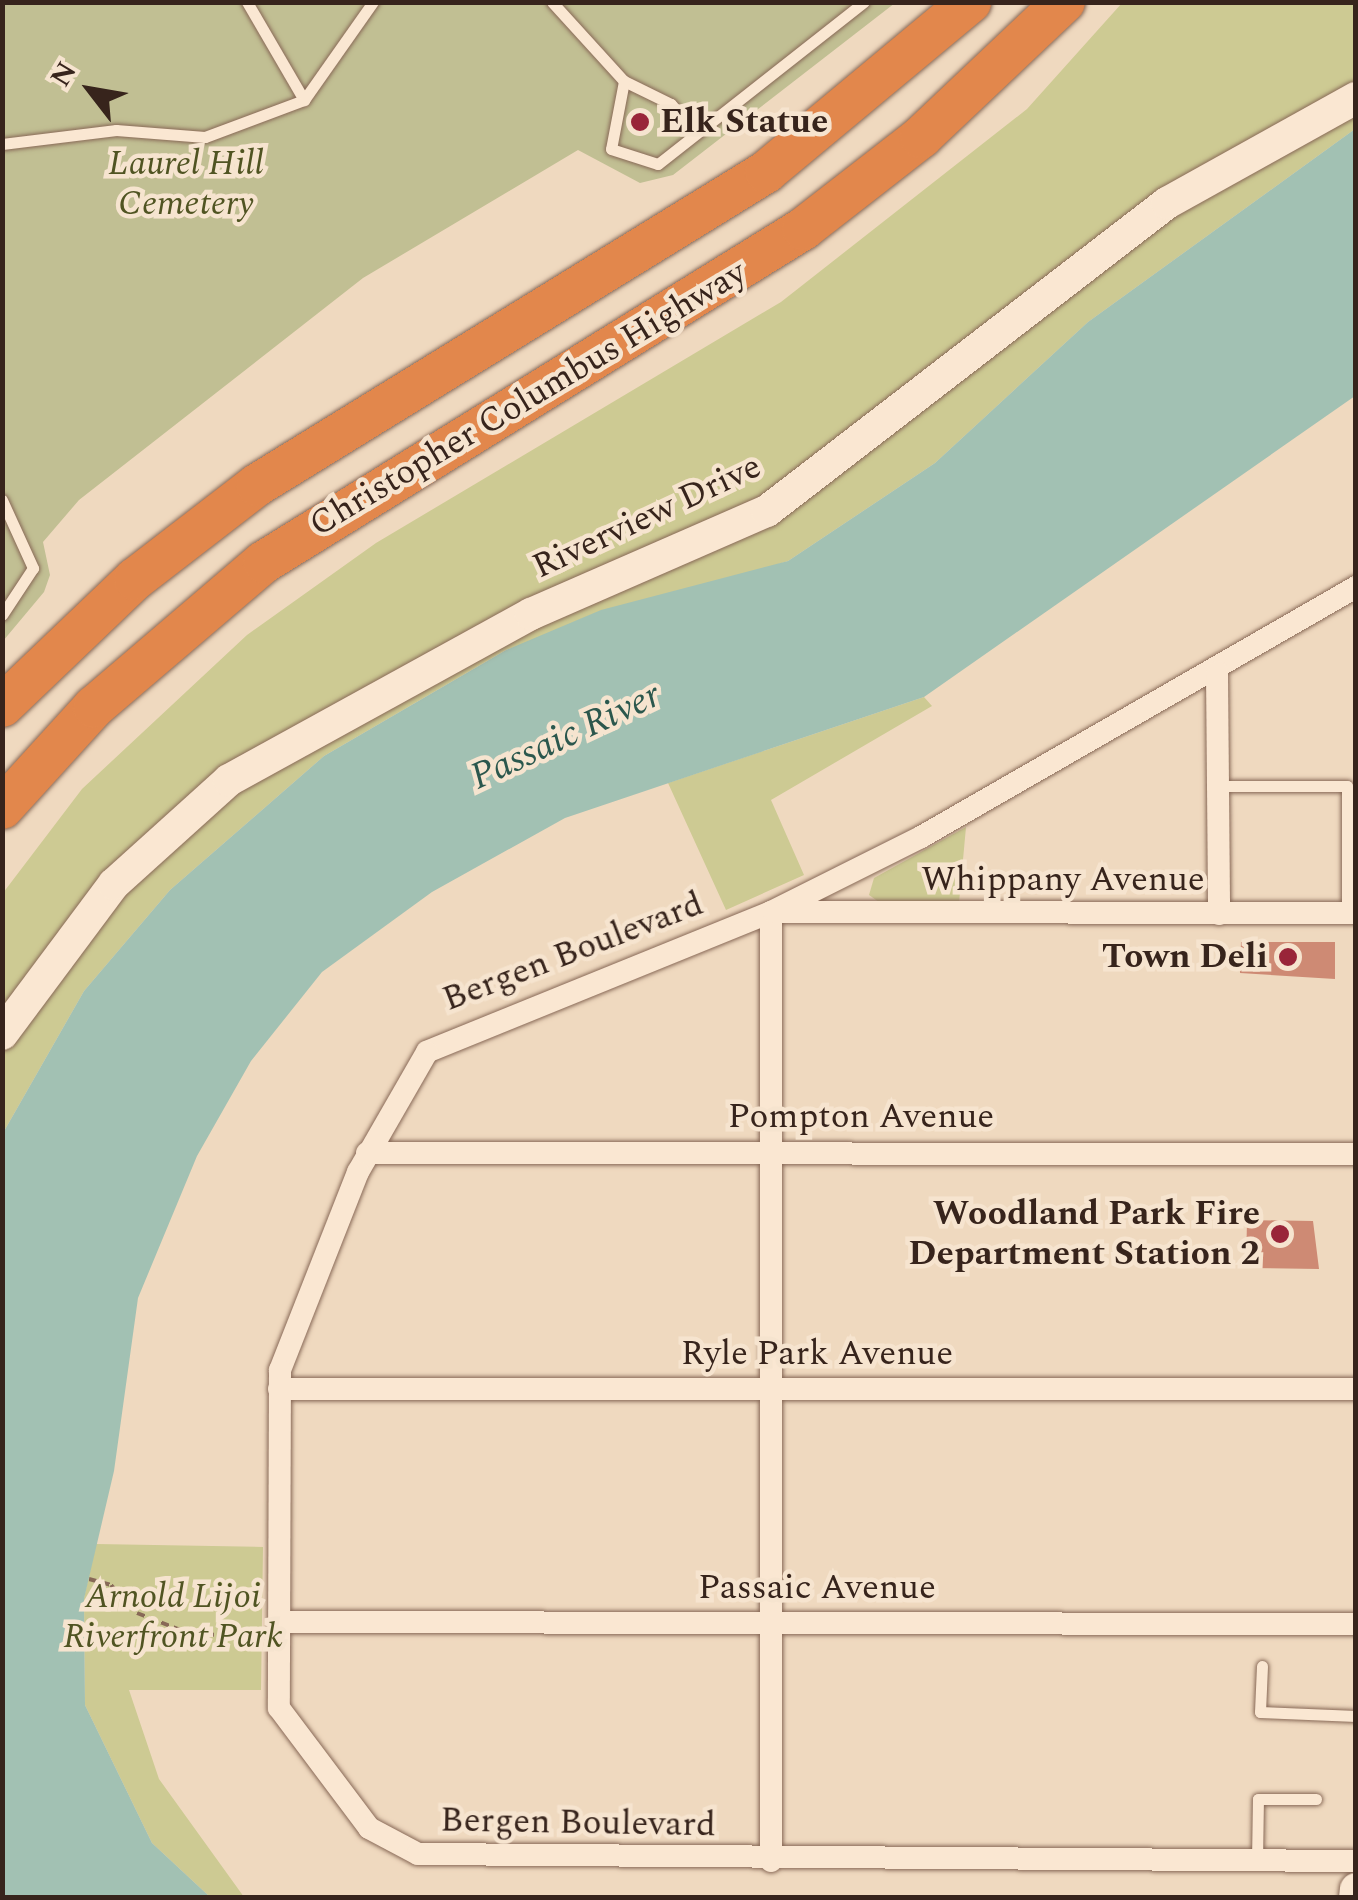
<!DOCTYPE html>
<html>
<head>
<meta charset="utf-8">
<style>
  body { margin:0 }
  #map { position:relative; width:1358px; height:1900px; overflow:hidden; background:#efd9bf; font-family:Spectral,serif }
  div>[style] { position:absolute }
  .green>* { inset:0; background:#cdca93 }
  .cemetery>* { inset:0; background:#c1bf93 }
  .water>* { inset:0; background:#a2c1b3 }
  .building>* { inset:0; background:#ce8a74 }
  .path>* { height:4px; margin-top:-2px; transform-origin:0; background:repeating-linear-gradient(90deg,#886957 0 8px,transparent 0 13px) }
  .roads { filter:drop-shadow(0 0 2px #886957) drop-shadow(0 0 2px #886957) }
  .lane>* { height:11px; margin:-5.5px; padding:0 5.5px; transform-origin:5.5px; border-radius:5.5px; background:#fae7d2 }
  .street>* { height:22px; margin:-11px; padding:0 11px; transform-origin:11px; border-radius:11px; background:#fae7d2 }
  .secondary>* { height:32px; margin:-16px; padding:0 16px; transform-origin:16px; border-radius:16px; background:#fae7d2 }
  .highway>* { height:42px; margin:-21px; padding:0 21px; transform-origin:21px; border-radius:21px; background:#e2874c }
  .dots>* { width:28px; height:28px; translate:-50% -50%; box-sizing:border-box; border:5px solid #f6e4cf; border-radius:50% }
  span { translate:-50% -50%; white-space:nowrap; text-align:center; line-height:1.15; -webkit-text-stroke:9px #f6e4cf; paint-order:stroke }
  .poi-label { font-size:35px; color:#37241c; font-weight:700 }
  .left { translate:0 -50%; text-align:left }
  .right { translate:-100% -50%; text-align:right }
  .park-label { font-size:35px; color:#505422; font-style:italic }
  .street-label { font-size:35px; color:#37241c }
  .water-label { font-size:38px; color:#2b574d; font-style:italic }
  .frame { position:absolute; inset:0; border:5px solid #37241c; pointer-events:none }
  .north { position:absolute; left:40px; top:40px; width:100px; height:100px; -webkit-text-stroke:8px #f6e4cf; paint-order:stroke; rotate:301deg; font-size:28px; font-weight:700; line-height:40px; text-align:center; color:#37241c }
  .north::after { content:''; display:block; margin:auto; width:35px; height:45px; background:#37241c; clip-path:polygon(50% 0,100% 100%,50% 72%,0 100%) }
</style>
</head>
<body>
<div id="map">
  <div class="green">
    <i style="clip-path:polygon(1122px 3px,1355px 3px,1355px 129px,1088px 322px,935px 463px,788px 561px,506px 650px,324px 756px,170px 890px,84px 991px,3px 1133px,3px 893px,82px 789px,247px 635px,376px 543px,781px 302px,1027px 109px)"></i>
    <i style="clip-path:polygon(924px 697px,932px 706px,771px 800px,804px 875px,726px 910px,668px 783px)"></i>
    <i style="clip-path:polygon(966px 827px,959px 903px,879px 902px,869px 895px,874px 878px)"></i>
    <i style="clip-path:polygon(96px 1544px,263px 1547px,261px 1690px,129px 1690px,159px 1779px,244px 1897px,210px 1897px,152px 1843px,85px 1705px,84px 1598px)"></i>
  </div>
  <div class="cemetery">
    <i style="clip-path:polygon(3px 3px,895px 3px,673px 175px,640px 183px,578px 150px,363px 278px,79px 500px,43px 542px,50px 575px,44px 592px,3px 641px)"></i>
  </div>
  <div class="water">
    <i style="clip-path:polygon(1355px 129px,1355px 396px,924px 697px,565px 818px,432px 892px,322px 972px,251px 1061px,197px 1156px,138px 1298px,114px 1471px,84px 1599px,85px 1705px,152px 1843px,210px 1897px,3px 1897px,3px 1133px,84px 991px,170px 890px,324px 756px,506px 650px,601px 610px,788px 561px,935px 463px,1088px 322px)"></i>
  </div>
  <div class="building">
    <i style="clip-path:polygon(1241px 942px,1335px 942px,1335px 979px,1240px 973px)"></i>
    <i style="clip-path:polygon(1247px 1220px,1313px 1221px,1319px 1269px,1246px 1268px)"></i>
  </div>
  <div class="path">
    <i style="left:89px;top:1579px;width:23px;rotate:15deg"></i>
    <i style="left:111px;top:1585px;width:38px;rotate:47deg"></i>
    <i style="left:137px;top:1613px;width:60px;rotate:21.4deg"></i>
    <i style="left:193px;top:1635px;width:66px;rotate:-0.9deg"></i>
  </div>
  <div class="roads">
    <div class="lane">
      <i style="left:247px;top:2px;width:113px;rotate:59.8deg"></i>
      <i style="left:552px;top:2px;width:107px;rotate:47.7deg"></i>
      <i style="left:624px;top:81px;width:52px;rotate:26.1deg"></i>
      <i style="left:671px;top:104px;width:38px;rotate:49deg"></i>
      <i style="left:624px;top:81px;width:69px;rotate:100.8deg"></i>
      <i style="left:611px;top:149px;width:49px;rotate:17.7deg"></i>
      <i style="left:658px;top:164px;width:262px;rotate:-38.2deg"></i>
      <i style="left:2px;top:144px;width:115px;rotate:-7deg"></i>
      <i style="left:116px;top:130px;width:89px;rotate:4.5deg"></i>
      <i style="left:205px;top:137px;width:106px;rotate:-20.5deg"></i>
      <i style="left:304px;top:100px;width:120px;rotate:-54.9deg"></i>
      <i style="left:2px;top:500px;width:75px;rotate:65.5deg"></i>
      <i style="left:33px;top:568px;width:56px;rotate:123.4deg"></i>
      <i style="left:1217px;top:786px;width:130px"></i>
      <i style="left:1347px;top:786px;width:127px;rotate:90deg"></i>
      <i style="left:1262px;top:1666px;width:46px;rotate:92.5deg"></i>
      <i style="left:1260px;top:1712px;width:96px;rotate:2.4deg"></i>
      <i style="left:1257px;top:1861px;width:62px;rotate:-89.1deg"></i>
      <i style="left:1258px;top:1799px;width:58px"></i>
    </div>
    <div class="street">
      <i style="left:1356px;top:587px;width:502px;rotate:150.11deg"></i>
      <i style="left:921px;top:837px;width:168px;rotate:153.4deg"></i>
      <i style="left:771px;top:912px;width:371px;rotate:157.9deg"></i>
      <i style="left:427px;top:1052px;width:138px;rotate:119.9deg"></i>
      <i style="left:358px;top:1172px;width:213px;rotate:111.5deg"></i>
      <i style="left:280px;top:1370px;width:338px;rotate:90.2deg"></i>
      <i style="left:279px;top:1708px;width:150px;rotate:53.1deg"></i>
      <i style="left:369px;top:1828px;width:55px;rotate:28deg"></i>
      <i style="left:418px;top:1854px;width:938px;rotate:0.43deg"></i>
      <i style="left:1217px;top:672px;width:242px;rotate:89.5deg"></i>
      <i style="left:771px;top:912px;width:949px;rotate:90deg"></i>
      <i style="left:774px;top:912px;width:582px;rotate:0.1deg"></i>
      <i style="left:367px;top:1153px;width:989px;rotate:0.06deg"></i>
      <i style="left:279px;top:1389px;width:1077px"></i>
      <i style="left:279px;top:1622px;width:1077px;rotate:0.11deg"></i>
    </div>
    <div class="secondary">
      <i style="left:2px;top:1034px;width:187px;rotate:-53.3deg"></i>
      <i style="left:114px;top:884px;width:155px;rotate:-42.1deg"></i>
      <i style="left:229px;top:780px;width:345px;rotate:-28.8deg"></i>
      <i style="left:531px;top:614px;width:257px;rotate:-23.6deg"></i>
      <i style="left:767px;top:511px;width:505px;rotate:-37.6deg"></i>
      <i style="left:1167px;top:203px;width:216px;rotate:-29.1deg"></i>
      <i style="left:1355px;top:1898px;width:9px;rotate:-84deg"></i>
    </div>
    <div class="highway">
      <i style="left:2px;top:706px;width:184px;rotate:-43.7deg"></i>
      <i style="left:135px;top:579px;width:154px;rotate:-37.6deg"></i>
      <i style="left:257px;top:485px;width:598px;rotate:-31.59deg"></i>
      <i style="left:766px;top:172px;width:266px;rotate:-39.8deg"></i>
      <i style="left:2px;top:808px;width:137px;rotate:-47.7deg"></i>
      <i style="left:94px;top:707px;width:223px;rotate:-40.5deg"></i>
      <i style="left:264px;top:562px;width:634px;rotate:-31.71deg"></i>
      <i style="left:803px;top:229px;width:150px;rotate:-37.9deg"></i>
      <i style="left:921px;top:137px;width:197px;rotate:-43.4deg"></i>
    </div>
  </div>
  <div class="dots">
    <i style="left:640px;top:122px;background:#992539"></i>
    <i style="left:1288px;top:957px;background:#992539"></i>
    <i style="left:1280px;top:1234px;background:#992539"></i>
  </div>
  <div class="poi-label">
    <span class="left" style="left:660px;top:122px">Elk Statue</span>
    <span class="right" style="left:1268px;top:957px">Town Deli</span>
    <span class="right" style="left:1260px;top:1234px">Woodland Park Fire<br>Department Station 2</span>
  </div>
  <div class="park-label">
    <span style="left:186px;top:184px">Laurel Hill<br>Cemetery</span>
    <span style="left:173px;top:1617px">Arnold Lijoi<br>Riverfront Park</span>
  </div>
  <div class="street-label">
    <span style="left:528px;top:399px;rotate:-31deg">Christopher Columbus Highway</span>
    <span style="left:647px;top:517px;rotate:-25deg">Riverview Drive</span>
    <span style="left:1063px;top:880px">Whippany Avenue</span>
    <span style="left:573px;top:952px;rotate:-21deg">Bergen Boulevard</span>
    <span style="left:861px;top:1117px">Pompton Avenue</span>
    <span style="left:817px;top:1354px">Ryle Park Avenue</span>
    <span style="left:817px;top:1588px">Passaic Avenue</span>
    <span style="left:578px;top:1823px;rotate:1deg">Bergen Boulevard</span>
  </div>
  <div class="water-label">
    <span style="left:566px;top:737px;rotate:-25deg">Passaic River</span>
  </div>
  <div class="frame"></div>
  <div class="north">N</div>
</div>
</body>
</html>
